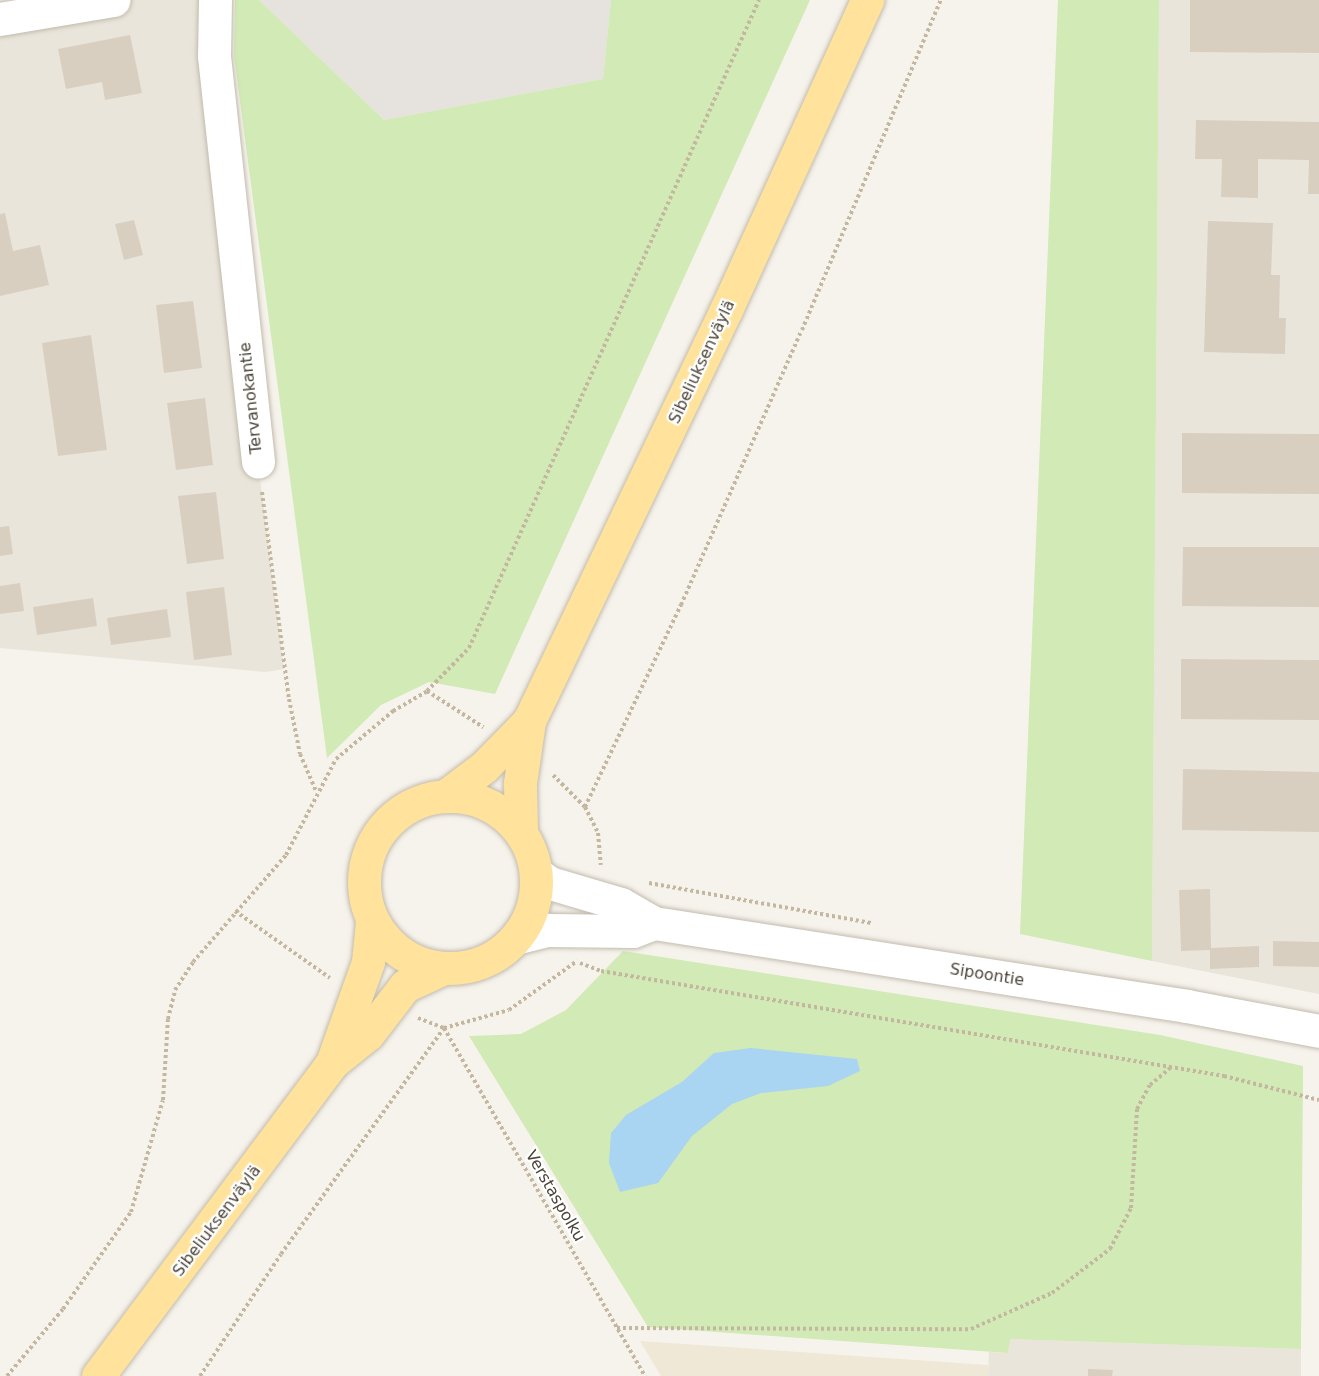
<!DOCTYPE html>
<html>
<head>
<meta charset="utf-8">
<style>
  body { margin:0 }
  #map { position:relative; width:1319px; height:1376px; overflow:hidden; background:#f6f3ec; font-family:"DejaVu Sans",sans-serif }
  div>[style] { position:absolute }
  .residential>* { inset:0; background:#eae5da }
  .industrial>* { inset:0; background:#e6e2dd }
  .education>* { inset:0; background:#efe8d6 }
  .green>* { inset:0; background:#d2eab5 }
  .water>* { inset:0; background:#a9d4f2 }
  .building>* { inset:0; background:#d8cfc1 }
  .path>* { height:4px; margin-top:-2px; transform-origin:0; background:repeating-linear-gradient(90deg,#c4b79f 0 3px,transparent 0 6px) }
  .roads { filter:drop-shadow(0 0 2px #c2bbae) drop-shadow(0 0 2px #c2bbae) }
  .minor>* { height:33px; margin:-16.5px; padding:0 16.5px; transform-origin:16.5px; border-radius:16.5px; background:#fff }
  .major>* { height:33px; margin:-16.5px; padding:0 16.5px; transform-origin:16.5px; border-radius:16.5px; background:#ffe39c }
  .major>.ring { margin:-16.5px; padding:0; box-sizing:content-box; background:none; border:33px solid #ffe39c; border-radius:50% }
  span { translate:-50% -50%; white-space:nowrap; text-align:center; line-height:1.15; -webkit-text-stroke:4.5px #fff; paint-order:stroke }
  .street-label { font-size:16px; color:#4b4439 }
</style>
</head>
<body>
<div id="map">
  <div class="residential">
    <i style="clip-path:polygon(113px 0,215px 0,258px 462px,284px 669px,266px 672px,0 648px,0 19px)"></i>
    <i style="clip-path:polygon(1159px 0,1319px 0,1319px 994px,1152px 961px)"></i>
    <i style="clip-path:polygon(1009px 1339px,1301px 1349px,1301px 1376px,988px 1376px,989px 1352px,1008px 1353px)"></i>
  </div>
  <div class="industrial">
    <i style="clip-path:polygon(259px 0,611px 0,603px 79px,384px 120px)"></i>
  </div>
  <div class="education">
    <i style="clip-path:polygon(640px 1341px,988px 1365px,988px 1376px,661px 1376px)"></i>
  </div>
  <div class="green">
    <i style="clip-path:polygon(235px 0,259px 0,384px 120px,603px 79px,611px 0,810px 0,495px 694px,429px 682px,381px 705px,327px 758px,234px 56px)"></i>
    <i style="clip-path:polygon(1058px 0,1159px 0,1152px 961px,1020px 934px)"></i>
    <i style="clip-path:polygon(623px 951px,1160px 1035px,1303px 1066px,1301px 1349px,1010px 1339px,1008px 1353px,648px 1327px,469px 1036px,521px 1034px,566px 1010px)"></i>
  </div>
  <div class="water">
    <i style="clip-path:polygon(751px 1048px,857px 1059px,860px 1071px,828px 1086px,761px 1093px,732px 1104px,692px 1136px,658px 1183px,620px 1192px,609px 1163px,611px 1133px,626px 1115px,682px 1082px,714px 1053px)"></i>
  </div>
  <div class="building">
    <i style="clip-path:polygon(1190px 0,1319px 0,1319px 53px,1190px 52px)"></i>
    <i style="clip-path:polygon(130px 35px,142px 93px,105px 100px,102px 82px,66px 89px,58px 49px)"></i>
    <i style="clip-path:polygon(1196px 120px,1319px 122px,1319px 194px,1308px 194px,1309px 160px,1258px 159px,1258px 198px,1221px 197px,1222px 159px,1195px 159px)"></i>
    <i style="clip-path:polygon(5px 213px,13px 251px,40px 245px,49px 285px,0 296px,0 214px)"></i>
    <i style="clip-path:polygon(134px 220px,143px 255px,124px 260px,115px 224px)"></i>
    <i style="clip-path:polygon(1208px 221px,1273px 223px,1271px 275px,1280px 275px,1279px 318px,1286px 318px,1285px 354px,1204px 352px)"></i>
    <i style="clip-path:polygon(193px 301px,202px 368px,164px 373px,156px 305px)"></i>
    <i style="clip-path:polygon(91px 335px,107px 450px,58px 456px,42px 343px)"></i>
    <i style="clip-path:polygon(205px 398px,213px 465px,176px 470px,167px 403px)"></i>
    <i style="clip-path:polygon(1182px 433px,1319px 434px,1319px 494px,1182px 493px)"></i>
    <i style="clip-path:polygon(216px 492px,224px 559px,187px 564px,178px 496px)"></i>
    <i style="clip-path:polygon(9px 526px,13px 554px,0 556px,0 527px)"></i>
    <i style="clip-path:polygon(1183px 547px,1319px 547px,1319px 607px,1182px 606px)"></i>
    <i style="clip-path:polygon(20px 583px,24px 611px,0 614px,0 586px)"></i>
    <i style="clip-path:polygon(224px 587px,232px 655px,194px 660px,186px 592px)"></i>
    <i style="clip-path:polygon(93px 598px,97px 626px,37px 635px,33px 607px)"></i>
    <i style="clip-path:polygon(167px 609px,171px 637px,111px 645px,107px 618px)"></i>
    <i style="clip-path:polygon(1181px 659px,1319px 660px,1319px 720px,1181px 719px)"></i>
    <i style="clip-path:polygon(1183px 769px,1319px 772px,1319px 832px,1182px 830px)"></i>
    <i style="clip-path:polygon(1210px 889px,1211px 948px,1259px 946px,1259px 967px,1210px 969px,1210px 950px,1181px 951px,1179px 890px)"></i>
    <i style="clip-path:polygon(1273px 941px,1319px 942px,1319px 967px,1273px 966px)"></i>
    <i style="clip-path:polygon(1088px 1369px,1113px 1370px,1112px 1376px,1088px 1376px)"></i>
  </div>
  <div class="path">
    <i style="left:262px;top:492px;width:209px;rotate:82.6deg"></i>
    <i style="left:289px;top:699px;width:56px;rotate:78.7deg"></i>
    <i style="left:300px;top:754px;width:40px;rotate:66.6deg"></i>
    <i style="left:427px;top:691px;width:67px;rotate:32.7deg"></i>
    <i style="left:553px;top:775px;width:45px;rotate:45deg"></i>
    <i style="left:585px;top:807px;width:29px;rotate:63deg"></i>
    <i style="left:598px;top:833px;width:32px;rotate:85deg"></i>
    <i style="left:585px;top:807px;width:224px;rotate:-64.6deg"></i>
    <i style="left:681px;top:605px;width:300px;rotate:-66.3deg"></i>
    <i style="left:802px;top:330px;width:358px;rotate:-67.2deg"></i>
    <i style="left:649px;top:883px;width:227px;rotate:10.2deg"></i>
    <i style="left:235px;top:911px;width:116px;rotate:35.2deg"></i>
    <i style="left:580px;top:963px;width:22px;rotate:21deg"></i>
    <i style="left:601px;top:971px;width:632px;rotate:9.57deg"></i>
    <i style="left:1224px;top:1076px;width:98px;rotate:14.2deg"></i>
    <i style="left:418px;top:1018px;width:28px;rotate:21deg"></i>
    <i style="left:444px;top:1028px;width:67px;rotate:-15.5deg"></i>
    <i style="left:509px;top:1010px;width:84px;rotate:-35.8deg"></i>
    <i style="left:617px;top:1328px;width:354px;rotate:0.2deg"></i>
    <i style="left:971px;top:1329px;width:89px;rotate:-24deg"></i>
    <i style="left:1052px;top:1293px;width:73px;rotate:-37.2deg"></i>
    <i style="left:1110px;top:1249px;width:46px;rotate:-62.9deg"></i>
    <i style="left:1131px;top:1208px;width:99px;rotate:-86.5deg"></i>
    <i style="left:1137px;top:1109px;width:27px;rotate:-62deg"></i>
    <i style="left:1150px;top:1085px;width:26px;rotate:-40deg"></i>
    <i style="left:7px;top:1376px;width:87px;rotate:-50.1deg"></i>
    <i style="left:63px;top:1309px;width:118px;rotate:-55deg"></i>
    <i style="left:131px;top:1212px;width:116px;rotate:-74.1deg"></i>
    <i style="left:163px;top:1100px;width:81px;rotate:-86.5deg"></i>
    <i style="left:168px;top:1019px;width:30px;rotate:-76deg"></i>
    <i style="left:175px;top:990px;width:33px;rotate:-57deg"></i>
    <i style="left:193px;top:962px;width:142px;rotate:-49deg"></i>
    <i style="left:286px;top:855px;width:108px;rotate:-62.5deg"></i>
    <i style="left:336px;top:759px;width:75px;rotate:-40.1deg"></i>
    <i style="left:393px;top:711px;width:39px;rotate:-30deg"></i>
    <i style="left:427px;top:691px;width:60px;rotate:-45.7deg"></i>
    <i style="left:469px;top:648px;width:710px;rotate:-65.89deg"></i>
    <i style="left:200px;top:1376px;width:146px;rotate:-56.4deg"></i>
    <i style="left:281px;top:1254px;width:279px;rotate:-54.2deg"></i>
    <i style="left:444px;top:1028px;width:402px;rotate:60deg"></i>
  </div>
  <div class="roads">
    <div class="minor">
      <i style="left:215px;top:0;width:56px;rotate:91deg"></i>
      <i style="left:214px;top:56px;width:408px;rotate:83.8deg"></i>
      <i style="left:0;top:19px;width:115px;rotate:-9.5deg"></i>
      <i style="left:536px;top:873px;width:17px;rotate:36deg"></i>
      <i style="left:550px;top:883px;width:74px;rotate:16.5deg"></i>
      <i style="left:621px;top:904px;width:38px;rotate:30deg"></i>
      <i style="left:654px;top:923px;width:539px;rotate:8.85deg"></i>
      <i style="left:1187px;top:1006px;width:134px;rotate:10.7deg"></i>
      <i style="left:519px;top:937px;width:30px;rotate:-14deg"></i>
      <i style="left:548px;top:930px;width:85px;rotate:0.7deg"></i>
      <i style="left:633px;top:931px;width:22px;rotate:-21deg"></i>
    </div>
    <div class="major">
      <i style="left:447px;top:795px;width:46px;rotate:-37.1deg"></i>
      <i style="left:484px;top:767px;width:64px;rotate:-45.6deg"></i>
      <i style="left:529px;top:721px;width:456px;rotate:-64.4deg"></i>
      <i style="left:726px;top:310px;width:341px;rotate:-65.5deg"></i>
      <i class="ring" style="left:364px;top:796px;width:139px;height:139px"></i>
      <i style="left:521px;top:831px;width:48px;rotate:-91.2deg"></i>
      <i style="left:520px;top:783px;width:63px;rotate:-81.7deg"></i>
      <i style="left:332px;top:1063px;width:107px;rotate:-70.4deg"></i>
      <i style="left:368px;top:962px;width:41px;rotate:-84.4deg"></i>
      <i style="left:98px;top:1376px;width:391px;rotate:-53.2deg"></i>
      <i style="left:332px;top:1063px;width:46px;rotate:-38.9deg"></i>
      <i style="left:368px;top:1034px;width:61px;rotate:-52.4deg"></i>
      <i style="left:405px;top:986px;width:41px;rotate:-24.7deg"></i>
    </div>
  </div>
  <div class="street-label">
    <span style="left:702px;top:362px;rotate:-65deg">Sibeliuksenväylä</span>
    <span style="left:251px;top:398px;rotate:-96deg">Tervanokantie</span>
    <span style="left:987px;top:975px;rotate:9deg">Sipoontie</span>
    <span style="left:555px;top:1196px;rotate:60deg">Verstaspolku</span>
    <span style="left:217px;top:1221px;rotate:-53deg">Sibeliuksenväylä</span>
  </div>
</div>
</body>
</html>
